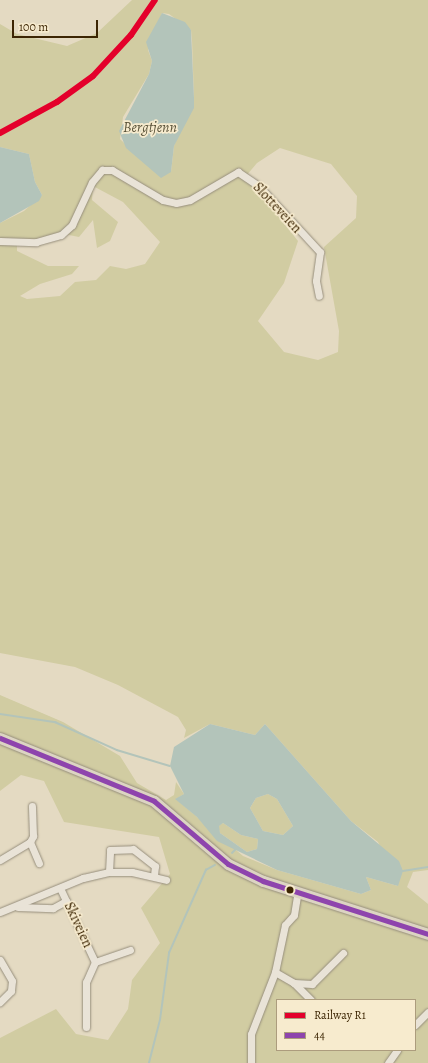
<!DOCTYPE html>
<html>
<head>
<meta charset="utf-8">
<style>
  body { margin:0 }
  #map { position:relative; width:428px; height:1063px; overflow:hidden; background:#e4dac2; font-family:Alegreya,serif }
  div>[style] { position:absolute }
  .green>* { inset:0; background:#d1cca2 }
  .water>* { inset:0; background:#b3c4ba }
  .stream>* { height:1.5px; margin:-0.75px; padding:0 0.75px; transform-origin:0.75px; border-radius:0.75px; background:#b3c4ba }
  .roads { filter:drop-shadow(0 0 1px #968e7c) drop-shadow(0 0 1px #968e7c) }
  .street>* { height:7px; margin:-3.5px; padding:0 3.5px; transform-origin:3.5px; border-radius:3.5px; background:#e9e3d7 }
  .primary>* { height:11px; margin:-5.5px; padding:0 5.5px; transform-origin:5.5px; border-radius:5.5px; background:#dcd4c2 }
  .bus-1>* { height:5px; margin:-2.5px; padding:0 2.5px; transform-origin:2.5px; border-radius:2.5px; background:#8e44ad }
  .rail-1>* { height:6px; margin:-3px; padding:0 3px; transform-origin:3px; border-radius:3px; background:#e4002b }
  .dots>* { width:11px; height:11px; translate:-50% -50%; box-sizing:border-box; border:2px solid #f7ebce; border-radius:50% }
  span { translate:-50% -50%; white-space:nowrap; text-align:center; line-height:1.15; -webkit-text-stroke:3.5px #f7ebce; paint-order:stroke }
  .street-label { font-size:14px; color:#3c2503 }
  .water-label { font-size:15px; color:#595239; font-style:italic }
  .legend { position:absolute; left:276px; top:999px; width:140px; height:52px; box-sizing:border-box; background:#f7ebce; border:1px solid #ac9c7d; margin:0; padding:5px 7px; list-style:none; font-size:12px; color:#3c2503 }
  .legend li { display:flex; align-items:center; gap:8px; height:20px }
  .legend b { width:20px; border:1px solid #ac9c7d }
  .scale { position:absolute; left:12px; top:20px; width:86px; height:18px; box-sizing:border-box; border:2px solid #3c2503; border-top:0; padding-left:5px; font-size:12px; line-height:14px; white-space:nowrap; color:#3c2503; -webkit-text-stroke:3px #f7ebce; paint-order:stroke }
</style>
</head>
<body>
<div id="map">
  <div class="green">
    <i style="clip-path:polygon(evenodd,132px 0,428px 0,428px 870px,413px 872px,407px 887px,428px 904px,428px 1063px,0 1063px,0 1038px,56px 1009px,76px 1034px,108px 1040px,128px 1009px,132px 980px,160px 943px,141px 908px,170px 874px,159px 837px,64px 822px,44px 781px,21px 775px,0 791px,0 695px,63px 722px,120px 756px,137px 783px,166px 800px,174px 795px,176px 782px,184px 794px,176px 799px,243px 856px,277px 870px,361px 894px,371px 890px,366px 877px,398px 886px,378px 842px,351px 821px,265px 724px,255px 735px,210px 724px,184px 738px,186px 730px,178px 717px,118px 685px,75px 667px,0 653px,0 223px,24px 211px,42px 195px,35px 182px,29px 154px,0 147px,0 24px,17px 34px,67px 46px,97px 33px,132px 0,162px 13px,169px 14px,191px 30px,192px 40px,194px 98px,174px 146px,171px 172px,143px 161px,120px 139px,123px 117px,149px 74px,152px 61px,148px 50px,162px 13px,132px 0,280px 148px,331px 164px,357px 196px,356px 218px,324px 247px,339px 331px,338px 352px,318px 360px,284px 352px,258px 321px,284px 283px,298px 241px,246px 176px,257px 163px,280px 148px,132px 0,93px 186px,123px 202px,160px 242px,145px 264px,126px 269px,110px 266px,96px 280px,75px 282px,60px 296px,27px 299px,20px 296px,40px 284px,72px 274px,79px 266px,48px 266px,17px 251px,17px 244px,69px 235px,79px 237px,93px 220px,97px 248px,110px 241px,118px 222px,92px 200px,93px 186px,132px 0,277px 1000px,415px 1000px,415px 1050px,277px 1050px,277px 1000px)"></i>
    <i style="clip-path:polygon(268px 794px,277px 799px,293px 826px,283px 835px,263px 831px,250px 808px,256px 798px)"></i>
    <i style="clip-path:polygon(223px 823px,241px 835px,258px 839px,257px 849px,247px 852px,220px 833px,218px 826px)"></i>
  </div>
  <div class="water">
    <i style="clip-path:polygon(162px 13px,185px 22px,191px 30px,194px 98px,194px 108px,174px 146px,171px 172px,161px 178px,126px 148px,119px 131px,149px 74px,152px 61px,146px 42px)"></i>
    <i style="clip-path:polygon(0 147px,29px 154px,35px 182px,42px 195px,39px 201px,0 223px)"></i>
    <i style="clip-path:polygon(evenodd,210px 724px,255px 735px,265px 724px,351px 821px,399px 861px,403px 871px,398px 886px,366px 877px,371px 890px,361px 894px,277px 870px,217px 841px,197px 817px,175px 799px,184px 794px,170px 766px,174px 747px,210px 724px,268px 794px,277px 799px,293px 826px,283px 835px,263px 831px,250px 808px,256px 798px,268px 794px,210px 724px,223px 823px,241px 835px,258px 839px,257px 849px,247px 852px,220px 833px,219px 826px,223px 823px)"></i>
  </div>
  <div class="stream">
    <i style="left:0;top:714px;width:56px;rotate:8.3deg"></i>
    <i style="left:55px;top:722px;width:68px;rotate:24.3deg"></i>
    <i style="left:117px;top:750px;width:55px;rotate:16.8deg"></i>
    <i style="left:232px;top:853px;width:4px;rotate:-45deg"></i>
    <i style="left:403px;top:871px;width:25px;rotate:-9deg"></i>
    <i style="left:149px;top:1063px;width:44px;rotate:-75.7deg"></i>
    <i style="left:160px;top:1020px;width:68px;rotate:-82.3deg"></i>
    <i style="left:169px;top:953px;width:91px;rotate:-66deg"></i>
    <i style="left:206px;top:870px;width:10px;rotate:-29deg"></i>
  </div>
  <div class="roads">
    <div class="street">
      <i style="left:0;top:241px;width:36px;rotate:2deg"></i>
      <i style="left:36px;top:242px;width:26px;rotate:-16deg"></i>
      <i style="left:61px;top:235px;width:15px;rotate:-42deg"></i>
      <i style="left:72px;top:225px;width:47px;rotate:-65.1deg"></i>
      <i style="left:92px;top:182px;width:16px;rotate:-50deg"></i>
      <i style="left:102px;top:170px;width:10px"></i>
      <i style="left:112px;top:170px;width:59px;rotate:30.5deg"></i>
      <i style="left:163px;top:200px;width:13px;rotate:13deg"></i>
      <i style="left:176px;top:203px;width:14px;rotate:-12deg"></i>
      <i style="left:190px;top:200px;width:56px;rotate:-30.3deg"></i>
      <i style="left:238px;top:172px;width:25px;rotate:34deg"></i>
      <i style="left:259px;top:186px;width:90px;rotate:47.3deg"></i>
      <i style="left:320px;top:252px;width:29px;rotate:98deg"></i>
      <i style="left:316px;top:281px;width:15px;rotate:79deg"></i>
      <i style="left:30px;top:842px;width:23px;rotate:67deg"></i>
      <i style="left:0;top:860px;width:35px;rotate:-31deg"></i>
      <i style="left:30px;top:842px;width:7px;rotate:-63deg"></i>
      <i style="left:33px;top:836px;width:30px;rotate:-92deg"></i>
      <i style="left:109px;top:872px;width:22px;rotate:-87deg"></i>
      <i style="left:110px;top:850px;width:23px;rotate:-2deg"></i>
      <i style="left:133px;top:849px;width:28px;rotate:38deg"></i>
      <i style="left:155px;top:866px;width:10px;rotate:96deg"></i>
      <i style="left:60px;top:888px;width:82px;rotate:64.7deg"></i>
      <i style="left:95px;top:962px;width:22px;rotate:114deg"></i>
      <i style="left:86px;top:982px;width:45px;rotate:90deg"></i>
      <i style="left:18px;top:907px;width:35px;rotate:2deg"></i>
      <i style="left:53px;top:908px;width:15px;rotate:-28deg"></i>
      <i style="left:0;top:912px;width:90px;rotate:-22.3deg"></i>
      <i style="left:83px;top:878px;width:27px;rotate:-13deg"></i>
      <i style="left:109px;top:872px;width:23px"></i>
      <i style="left:132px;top:872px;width:35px;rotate:13deg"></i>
      <i style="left:0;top:960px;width:24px;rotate:60deg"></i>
      <i style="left:12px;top:981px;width:10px;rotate:96deg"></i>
      <i style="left:11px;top:991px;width:16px;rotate:135deg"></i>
      <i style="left:95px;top:962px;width:37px;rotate:-19deg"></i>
      <i style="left:275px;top:972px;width:22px;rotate:30deg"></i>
      <i style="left:294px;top:983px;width:18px;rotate:3deg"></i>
      <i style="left:312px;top:984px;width:44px;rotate:-45deg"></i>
      <i style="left:294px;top:983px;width:24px;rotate:45deg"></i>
      <i style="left:415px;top:1025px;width:18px;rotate:-45deg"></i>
      <i style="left:251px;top:1063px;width:29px;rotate:-90deg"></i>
      <i style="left:251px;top:1034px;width:66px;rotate:-68.8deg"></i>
      <i style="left:275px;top:972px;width:48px;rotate:-78deg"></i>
      <i style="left:285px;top:925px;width:13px;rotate:-48deg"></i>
      <i style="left:294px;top:915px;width:24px;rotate:-81deg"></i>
      <i style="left:388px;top:1063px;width:16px;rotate:-55deg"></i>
    </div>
    <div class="primary">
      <i style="left:0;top:738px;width:166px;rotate:22.2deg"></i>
      <i style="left:154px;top:801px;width:97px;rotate:40.4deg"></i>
      <i style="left:228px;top:864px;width:39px;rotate:26deg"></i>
      <i style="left:263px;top:881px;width:173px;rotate:17.8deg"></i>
    </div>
  </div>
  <div class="bus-1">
    <i style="left:0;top:738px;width:166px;rotate:22.2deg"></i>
    <i style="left:154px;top:801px;width:97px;rotate:40.4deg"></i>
    <i style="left:228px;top:864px;width:39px;rotate:26deg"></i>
    <i style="left:263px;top:881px;width:173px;rotate:17.8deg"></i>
  </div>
  <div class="rail-1">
    <i style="left:0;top:133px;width:65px;rotate:-28.5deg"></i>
    <i style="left:57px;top:102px;width:44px;rotate:-35.8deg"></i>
    <i style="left:93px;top:76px;width:56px;rotate:-47.2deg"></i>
    <i style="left:131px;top:35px;width:42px;rotate:-55.6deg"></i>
  </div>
  <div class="dots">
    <i style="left:290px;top:890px;background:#3c2503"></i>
  </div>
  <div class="street-label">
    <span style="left:277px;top:208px;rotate:47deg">Slotteveien</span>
    <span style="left:78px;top:925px;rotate:65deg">Skiveien</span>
  </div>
  <div class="water-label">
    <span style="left:150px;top:128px">Bergtjenn</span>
  </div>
  <ul class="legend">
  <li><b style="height:5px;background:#e4002b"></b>Railway R1</li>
  <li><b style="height:5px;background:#8e44ad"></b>44</li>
  </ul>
  <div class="scale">100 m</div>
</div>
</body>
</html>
